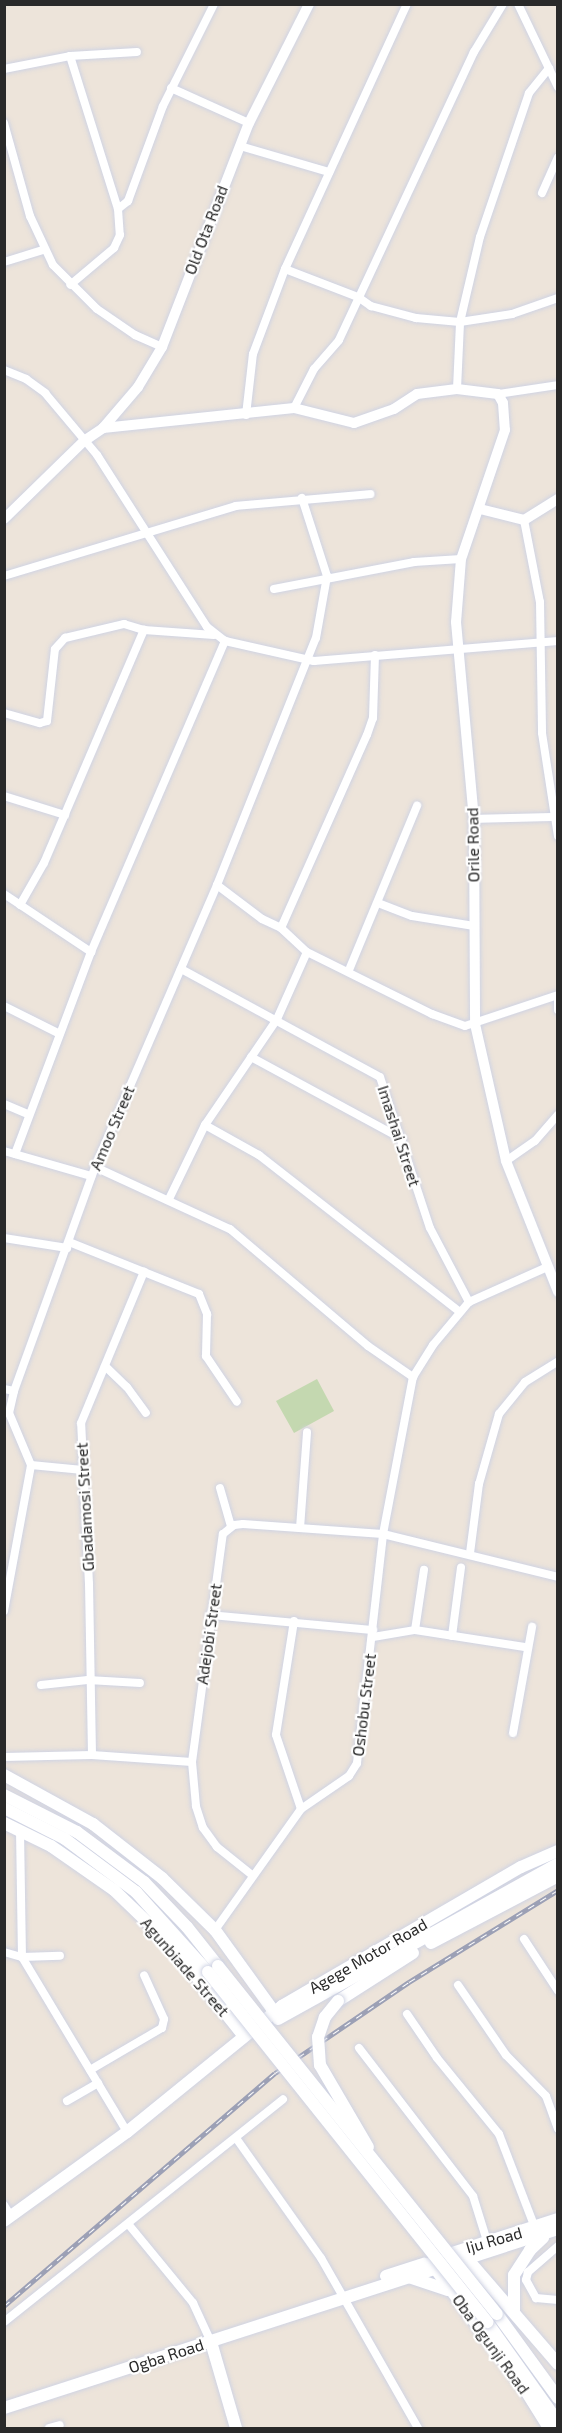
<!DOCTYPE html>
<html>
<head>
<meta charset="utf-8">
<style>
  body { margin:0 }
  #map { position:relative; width:562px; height:2433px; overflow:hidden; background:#ede4da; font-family:"Exo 2",sans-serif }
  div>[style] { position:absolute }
  .cemetery>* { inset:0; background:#c4d8b0 }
  .roads { filter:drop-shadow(0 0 2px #cfd3e3) drop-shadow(0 0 2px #cfd3e3) }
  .minor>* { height:8px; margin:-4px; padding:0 4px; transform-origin:4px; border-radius:4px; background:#fff }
  .tertiary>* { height:10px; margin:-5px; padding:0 5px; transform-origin:5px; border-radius:5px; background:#fff }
  .secondary>* { height:12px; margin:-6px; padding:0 6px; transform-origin:6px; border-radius:6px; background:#fff }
  .rail>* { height:4.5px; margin-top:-2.25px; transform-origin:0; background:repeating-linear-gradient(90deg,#fff 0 7px,#9ca0b5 0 14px); box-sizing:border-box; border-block:2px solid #9ca0b5 }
  .bridges { filter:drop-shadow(0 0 2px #cfd3e3) drop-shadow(0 0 2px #cfd3e3) }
  .secondary-bridge>* { height:12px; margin:-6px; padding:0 6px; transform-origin:6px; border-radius:6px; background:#fff }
  span { translate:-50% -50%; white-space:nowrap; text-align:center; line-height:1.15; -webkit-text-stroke:4.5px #fff; paint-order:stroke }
  .street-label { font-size:16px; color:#292929 }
  .frame { position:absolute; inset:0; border:6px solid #292929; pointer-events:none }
</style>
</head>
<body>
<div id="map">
  <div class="cemetery">
    <i style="clip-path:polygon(317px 1379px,334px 1411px,294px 1433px,276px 1401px)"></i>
  </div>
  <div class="roads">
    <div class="minor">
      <i style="left:518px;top:4px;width:92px;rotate:64.3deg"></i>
      <i style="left:70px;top:56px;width:160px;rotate:72.6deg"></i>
      <i style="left:118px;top:209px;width:26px;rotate:86deg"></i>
      <i style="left:120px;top:235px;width:14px;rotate:115deg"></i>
      <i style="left:114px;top:248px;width:57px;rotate:139.9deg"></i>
      <i style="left:4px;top:69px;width:67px;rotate:-11.1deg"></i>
      <i style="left:70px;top:56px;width:67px;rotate:-3.4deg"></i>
      <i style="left:171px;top:88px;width:85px;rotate:24.2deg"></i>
      <i style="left:4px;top:123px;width:97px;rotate:74.4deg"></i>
      <i style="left:30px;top:216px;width:54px;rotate:64.9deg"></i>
      <i style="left:53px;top:265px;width:62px;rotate:45deg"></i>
      <i style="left:97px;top:309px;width:46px;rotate:34.4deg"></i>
      <i style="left:135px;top:335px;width:30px;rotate:24deg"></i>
      <i style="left:240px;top:146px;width:93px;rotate:16.3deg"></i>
      <i style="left:542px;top:193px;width:39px;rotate:-66deg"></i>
      <i style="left:118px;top:209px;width:13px;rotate:-39deg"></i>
      <i style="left:128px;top:201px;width:101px;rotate:-69.8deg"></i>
      <i style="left:163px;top:106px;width:114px;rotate:-63.4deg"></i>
      <i style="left:4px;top:262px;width:41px;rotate:-17.1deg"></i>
      <i style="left:285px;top:269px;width:78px;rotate:21deg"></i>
      <i style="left:358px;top:297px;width:16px;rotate:35deg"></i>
      <i style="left:371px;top:306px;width:47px;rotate:14.9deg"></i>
      <i style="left:416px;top:318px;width:44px;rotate:5.2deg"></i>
      <i style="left:460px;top:322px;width:53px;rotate:-8.7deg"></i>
      <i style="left:512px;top:314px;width:49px;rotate:-19.2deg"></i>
      <i style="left:4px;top:370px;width:24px;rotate:22deg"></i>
      <i style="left:26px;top:379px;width:24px;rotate:36deg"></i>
      <i style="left:45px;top:393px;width:81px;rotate:50deg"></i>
      <i style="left:97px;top:455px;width:204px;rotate:57.4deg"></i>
      <i style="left:207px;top:627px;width:23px;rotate:38deg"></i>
      <i style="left:225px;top:641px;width:91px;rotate:12.7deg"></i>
      <i style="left:314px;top:661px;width:245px;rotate:-4.7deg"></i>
      <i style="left:457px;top:389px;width:67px;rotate:-87.4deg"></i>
      <i style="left:460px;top:322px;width:87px;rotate:-76.8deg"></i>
      <i style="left:480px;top:237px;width:152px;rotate:-71.2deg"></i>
      <i style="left:529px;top:93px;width:32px;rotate:-51deg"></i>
      <i style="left:498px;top:394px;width:61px;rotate:-8.5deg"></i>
      <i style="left:294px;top:408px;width:44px;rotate:-62.9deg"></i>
      <i style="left:314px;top:369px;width:38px;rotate:-49deg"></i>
      <i style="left:339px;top:340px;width:318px;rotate:-64.9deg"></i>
      <i style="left:474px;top:52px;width:56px;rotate:-58.9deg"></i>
      <i style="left:246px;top:415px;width:61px;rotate:-83.5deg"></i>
      <i style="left:253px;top:354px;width:91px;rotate:-69.4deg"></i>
      <i style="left:285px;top:269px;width:292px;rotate:-65.3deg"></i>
      <i style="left:524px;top:520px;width:84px;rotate:79deg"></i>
      <i style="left:540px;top:602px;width:131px;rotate:89.1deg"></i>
      <i style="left:542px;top:733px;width:104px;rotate:81.2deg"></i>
      <i style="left:4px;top:576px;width:242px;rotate:-16.8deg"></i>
      <i style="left:236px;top:506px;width:135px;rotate:-5.1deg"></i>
      <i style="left:274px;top:589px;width:143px;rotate:-10.9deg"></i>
      <i style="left:414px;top:562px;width:47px;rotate:-3.7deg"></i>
      <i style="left:4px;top:713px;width:37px;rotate:16deg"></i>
      <i style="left:40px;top:723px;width:7px;rotate:-16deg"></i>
      <i style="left:47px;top:721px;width:72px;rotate:-83.7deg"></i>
      <i style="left:55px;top:649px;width:15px;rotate:-48deg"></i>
      <i style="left:65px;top:638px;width:61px;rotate:-13.3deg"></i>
      <i style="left:124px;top:624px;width:21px;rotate:17deg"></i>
      <i style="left:144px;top:630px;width:70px;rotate:4.1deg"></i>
      <i style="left:4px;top:796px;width:64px;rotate:17.3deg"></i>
      <i style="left:474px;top:819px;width:84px;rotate:-1.4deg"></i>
      <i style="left:217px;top:885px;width:56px;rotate:37.1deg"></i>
      <i style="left:262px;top:919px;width:21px;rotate:25deg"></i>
      <i style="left:281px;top:928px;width:35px;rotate:43deg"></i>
      <i style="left:307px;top:952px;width:140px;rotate:26.4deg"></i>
      <i style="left:432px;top:1014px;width:35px;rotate:20deg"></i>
      <i style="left:465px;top:1026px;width:98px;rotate:-18.4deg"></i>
      <i style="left:4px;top:894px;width:105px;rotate:33.7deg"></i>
      <i style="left:378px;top:903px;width:36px;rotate:21deg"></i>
      <i style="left:412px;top:916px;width:63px;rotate:9.2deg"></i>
      <i style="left:20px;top:905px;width:48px;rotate:-60.3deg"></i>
      <i style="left:44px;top:863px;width:254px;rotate:-66.8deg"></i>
      <i style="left:281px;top:928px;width:211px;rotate:-66deg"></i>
      <i style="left:367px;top:735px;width:18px;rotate:-71deg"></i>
      <i style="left:373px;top:718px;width:63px;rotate:-88.2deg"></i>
      <i style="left:181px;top:969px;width:226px;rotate:28.5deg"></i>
      <i style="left:380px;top:1077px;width:159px;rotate:71.7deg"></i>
      <i style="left:430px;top:1228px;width:84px;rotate:62.2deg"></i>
      <i style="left:349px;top:970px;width:178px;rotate:-67.5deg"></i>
      <i style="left:558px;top:1000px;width:10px;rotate:90deg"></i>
      <i style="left:4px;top:1006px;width:60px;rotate:26.6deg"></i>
      <i style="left:251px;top:1057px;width:172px;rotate:28.5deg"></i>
      <i style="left:4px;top:1104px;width:25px;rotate:23deg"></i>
      <i style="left:205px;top:1125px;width:62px;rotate:29.1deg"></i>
      <i style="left:259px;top:1155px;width:254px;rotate:38deg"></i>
      <i style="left:4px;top:1151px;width:91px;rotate:16deg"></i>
      <i style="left:15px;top:1154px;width:216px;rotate:-69.4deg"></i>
      <i style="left:91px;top:952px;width:339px;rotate:-66.7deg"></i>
      <i style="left:506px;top:1161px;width:35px;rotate:-35deg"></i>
      <i style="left:535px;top:1141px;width:35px;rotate:-49deg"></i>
      <i style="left:95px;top:1167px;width:149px;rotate:24.7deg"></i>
      <i style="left:230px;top:1229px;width:181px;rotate:40.3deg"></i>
      <i style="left:368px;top:1346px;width:55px;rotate:34.6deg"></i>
      <i style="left:169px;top:1199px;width:82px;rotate:-64.1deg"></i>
      <i style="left:205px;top:1125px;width:128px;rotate:-55.8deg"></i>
      <i style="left:277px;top:1019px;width:73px;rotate:-65.9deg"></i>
      <i style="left:4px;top:1238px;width:64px;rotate:9deg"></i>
      <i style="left:69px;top:1242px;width:140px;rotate:21.8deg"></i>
      <i style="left:199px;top:1294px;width:22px;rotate:68deg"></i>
      <i style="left:207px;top:1314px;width:42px;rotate:91.4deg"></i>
      <i style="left:206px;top:1356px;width:55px;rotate:56deg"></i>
      <i style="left:105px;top:1366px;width:30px;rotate:44deg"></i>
      <i style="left:127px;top:1387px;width:32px;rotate:54deg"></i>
      <i style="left:4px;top:1389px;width:10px;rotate:11deg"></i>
      <i style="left:31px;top:1465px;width:52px;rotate:5.5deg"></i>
      <i style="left:220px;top:1488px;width:40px;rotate:74deg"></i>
      <i style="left:300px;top:1528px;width:96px;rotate:-85.8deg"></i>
      <i style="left:470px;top:1553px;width:70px;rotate:-82.6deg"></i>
      <i style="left:479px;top:1484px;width:73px;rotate:-74.1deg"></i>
      <i style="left:499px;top:1414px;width:41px;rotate:-50.9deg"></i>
      <i style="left:525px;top:1382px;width:39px;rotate:-32deg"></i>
      <i style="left:4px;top:1611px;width:148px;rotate:-79.5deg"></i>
      <i style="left:31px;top:1465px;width:56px;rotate:-112.9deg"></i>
      <i style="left:9px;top:1413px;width:23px;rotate:-77deg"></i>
      <i style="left:14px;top:1391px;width:238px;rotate:-70.1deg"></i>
      <i style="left:95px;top:1167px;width:307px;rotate:-66.6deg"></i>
      <i style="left:217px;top:885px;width:266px;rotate:-68.2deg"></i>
      <i style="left:316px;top:638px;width:63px;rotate:-79.9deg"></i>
      <i style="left:327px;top:576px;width:82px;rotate:-107.8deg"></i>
      <i style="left:210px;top:1615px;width:164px;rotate:5.3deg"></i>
      <i style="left:294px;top:1621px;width:115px;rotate:99deg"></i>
      <i style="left:276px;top:1735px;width:78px;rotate:71.3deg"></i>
      <i style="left:415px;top:1630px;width:61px;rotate:-81.5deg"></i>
      <i style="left:452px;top:1636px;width:69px;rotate:-82.5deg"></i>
      <i style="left:373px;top:1637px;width:43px;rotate:-9.5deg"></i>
      <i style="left:415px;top:1630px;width:111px;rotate:8.8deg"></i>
      <i style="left:41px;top:1685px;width:47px;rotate:-6.1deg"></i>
      <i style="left:88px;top:1680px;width:52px;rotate:3.3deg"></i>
      <i style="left:513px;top:1733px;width:108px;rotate:-79.8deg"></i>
      <i style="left:92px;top:1755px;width:171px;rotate:-91deg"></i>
      <i style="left:89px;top:1584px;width:161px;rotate:-92.8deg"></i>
      <i style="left:81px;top:1423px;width:164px;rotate:-67.4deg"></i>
      <i style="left:4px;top:1757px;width:88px;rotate:-1.3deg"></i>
      <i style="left:92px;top:1755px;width:100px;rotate:4deg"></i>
      <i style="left:20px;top:1830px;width:127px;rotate:89.1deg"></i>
      <i style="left:22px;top:1957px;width:204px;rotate:59deg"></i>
      <i style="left:252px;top:1875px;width:45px;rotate:-141.3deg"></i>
      <i style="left:217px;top:1847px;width:24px;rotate:-126deg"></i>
      <i style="left:203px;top:1828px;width:23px;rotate:-108deg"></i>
      <i style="left:196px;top:1806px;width:44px;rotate:-95.2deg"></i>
      <i style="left:192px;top:1762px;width:230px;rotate:-82.3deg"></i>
      <i style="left:223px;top:1534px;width:14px;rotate:-39deg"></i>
      <i style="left:234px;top:1525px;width:9px;rotate:-6deg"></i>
      <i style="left:243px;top:1524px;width:140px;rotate:4.1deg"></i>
      <i style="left:383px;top:1534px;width:180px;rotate:13.8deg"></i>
      <i style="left:215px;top:1930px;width:148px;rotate:-54.6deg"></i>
      <i style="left:301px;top:1809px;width:58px;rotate:-34.5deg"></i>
      <i style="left:349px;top:1776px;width:15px;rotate:-58deg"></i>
      <i style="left:357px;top:1763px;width:230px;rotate:-83.5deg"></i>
      <i style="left:383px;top:1534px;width:160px;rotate:-79.2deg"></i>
      <i style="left:413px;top:1377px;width:38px;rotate:-58deg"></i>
      <i style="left:433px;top:1345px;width:56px;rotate:-50.1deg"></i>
      <i style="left:469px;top:1302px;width:83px;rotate:-24.1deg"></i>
      <i style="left:524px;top:1939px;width:62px;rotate:56.8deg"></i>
      <i style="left:4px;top:1952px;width:19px;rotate:16deg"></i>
      <i style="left:22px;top:1957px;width:38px;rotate:-2deg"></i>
      <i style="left:458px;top:1985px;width:85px;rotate:55.6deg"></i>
      <i style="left:506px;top:2055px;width:57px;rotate:45.7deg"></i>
      <i style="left:546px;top:2096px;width:35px;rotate:70deg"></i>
      <i style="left:407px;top:2014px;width:53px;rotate:55.7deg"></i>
      <i style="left:437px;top:2058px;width:98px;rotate:50.8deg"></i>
      <i style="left:499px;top:2134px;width:101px;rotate:69deg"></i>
      <i style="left:359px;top:2048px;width:187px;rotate:52.4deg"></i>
      <i style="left:473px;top:2196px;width:47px;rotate:72.7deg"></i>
      <i style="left:90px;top:2070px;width:83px;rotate:-30.3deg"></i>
      <i style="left:162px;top:2028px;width:9px;rotate:-77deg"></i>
      <i style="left:164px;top:2019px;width:48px;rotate:-114.4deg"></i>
      <i style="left:67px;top:2101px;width:36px;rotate:-30deg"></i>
      <i style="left:236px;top:2138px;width:147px;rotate:54.7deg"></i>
      <i style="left:321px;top:2258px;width:196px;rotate:60.3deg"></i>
      <i style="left:4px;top:2205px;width:13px;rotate:58deg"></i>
      <i style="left:129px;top:2225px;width:101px;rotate:50.6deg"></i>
      <i style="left:193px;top:2303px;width:43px;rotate:65.2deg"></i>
      <i style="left:558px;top:2246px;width:40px;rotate:139deg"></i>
      <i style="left:528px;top:2272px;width:8px;rotate:104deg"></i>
      <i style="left:526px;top:2280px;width:21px;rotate:61deg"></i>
      <i style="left:536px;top:2298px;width:22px;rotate:5deg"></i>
      <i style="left:4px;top:2322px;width:357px;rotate:-38.6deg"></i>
      <i style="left:49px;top:2428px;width:11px;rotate:-15deg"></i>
    </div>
    <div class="tertiary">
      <i style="left:103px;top:428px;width:192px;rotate:-6deg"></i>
      <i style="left:294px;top:408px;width:62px;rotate:14deg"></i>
      <i style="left:354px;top:423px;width:42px;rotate:-19.3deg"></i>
      <i style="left:394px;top:409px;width:27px;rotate:-33deg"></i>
      <i style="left:417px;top:394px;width:40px;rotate:-7.1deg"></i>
      <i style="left:457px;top:389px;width:41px;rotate:7deg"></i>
      <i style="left:498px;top:394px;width:10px;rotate:61deg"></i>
      <i style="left:503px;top:403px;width:27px;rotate:86deg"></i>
      <i style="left:505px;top:430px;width:136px;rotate:108.8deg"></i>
      <i style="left:461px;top:559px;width:63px;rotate:94.5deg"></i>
      <i style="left:456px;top:622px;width:198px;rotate:84.8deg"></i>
      <i style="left:474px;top:819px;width:205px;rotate:89.7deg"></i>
      <i style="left:475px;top:1024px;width:140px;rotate:77.2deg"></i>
      <i style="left:506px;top:1161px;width:141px;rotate:68.3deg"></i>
      <i style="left:480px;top:509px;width:45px;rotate:14deg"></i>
      <i style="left:524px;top:520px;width:40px;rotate:-32deg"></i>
      <i style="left:4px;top:519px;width:112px;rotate:-44.3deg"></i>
      <i style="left:84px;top:441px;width:23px;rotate:-34deg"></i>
      <i style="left:103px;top:428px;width:54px;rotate:-49.5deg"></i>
      <i style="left:138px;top:387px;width:47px;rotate:-59deg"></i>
      <i style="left:162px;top:347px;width:240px;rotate:-68.8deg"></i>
      <i style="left:249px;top:123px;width:133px;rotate:-63.2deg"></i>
    </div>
    <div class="secondary">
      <i style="left:4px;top:1775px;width:102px;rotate:28.8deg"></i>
      <i style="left:93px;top:1824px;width:88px;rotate:38deg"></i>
      <i style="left:162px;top:1878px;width:74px;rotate:44.5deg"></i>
      <i style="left:215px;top:1930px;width:107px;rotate:54.1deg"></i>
      <i style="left:4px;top:1795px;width:82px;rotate:26.9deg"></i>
      <i style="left:77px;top:1832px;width:84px;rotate:36.7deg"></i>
      <i style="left:144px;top:1882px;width:62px;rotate:46.3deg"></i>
      <i style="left:187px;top:1927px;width:50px;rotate:51.5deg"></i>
      <i style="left:4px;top:1808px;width:68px;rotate:26.9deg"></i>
      <i style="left:65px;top:1839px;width:89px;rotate:36.7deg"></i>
      <i style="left:136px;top:1892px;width:108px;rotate:48deg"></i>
      <i style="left:4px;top:1823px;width:52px;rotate:26.1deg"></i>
      <i style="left:51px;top:1846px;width:77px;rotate:34.9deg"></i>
      <i style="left:114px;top:1890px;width:82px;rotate:44deg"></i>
      <i style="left:173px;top:1947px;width:112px;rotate:51.5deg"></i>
      <i style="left:431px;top:1943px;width:144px;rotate:-27.8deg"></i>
      <i style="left:338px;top:2001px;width:89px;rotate:-32.6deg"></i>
      <i style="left:278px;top:2019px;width:320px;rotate:-29deg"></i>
      <i style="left:4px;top:2221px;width:152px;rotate:-35.9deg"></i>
      <i style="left:127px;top:2132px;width:200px;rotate:-39.1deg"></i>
      <i style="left:282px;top:2006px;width:276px;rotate:-30.2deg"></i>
      <i style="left:521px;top:1867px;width:40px;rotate:-23.4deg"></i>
      <i style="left:463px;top:2254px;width:145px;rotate:49.2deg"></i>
      <i style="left:440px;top:2257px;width:124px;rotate:-17.9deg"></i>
      <i style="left:431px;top:2263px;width:159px;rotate:53.4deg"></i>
      <i style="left:526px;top:2391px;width:44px;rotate:58.1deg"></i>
      <i style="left:386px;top:2276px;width:40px;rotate:-18deg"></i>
      <i style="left:409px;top:2277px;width:41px;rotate:18.4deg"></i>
      <i style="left:514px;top:2310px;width:35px;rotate:-90deg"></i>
      <i style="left:514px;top:2275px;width:30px;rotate:-57deg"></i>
      <i style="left:530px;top:2250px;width:18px;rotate:-43deg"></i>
      <i style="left:497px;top:2314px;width:104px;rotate:54deg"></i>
      <i style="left:487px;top:2322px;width:123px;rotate:54.6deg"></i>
      <i style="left:211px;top:2342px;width:90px;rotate:73.8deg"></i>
      <i style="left:4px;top:2408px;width:582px;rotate:-17.91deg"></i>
    </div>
  </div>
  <div class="rail">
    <i style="left:4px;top:2306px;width:357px;rotate:-40.7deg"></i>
    <i style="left:275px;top:2073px;width:162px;rotate:-34.2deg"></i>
    <i style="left:409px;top:1982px;width:175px;rotate:-31.7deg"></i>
  </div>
  <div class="bridges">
    <div class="secondary-bridge">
      <i style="left:218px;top:1966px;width:446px;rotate:51.3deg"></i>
      <i style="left:208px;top:1972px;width:448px;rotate:51.4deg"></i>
      <i style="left:338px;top:2001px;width:21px;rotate:129deg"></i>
      <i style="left:325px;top:2017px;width:21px;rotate:109deg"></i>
      <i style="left:318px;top:2037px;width:28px;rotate:86deg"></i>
      <i style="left:320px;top:2065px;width:95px;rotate:59.7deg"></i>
    </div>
  </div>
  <div class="street-label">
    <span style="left:206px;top:230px;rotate:-69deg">Old Ota Road</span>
    <span style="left:473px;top:845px;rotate:-91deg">Orile Road</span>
    <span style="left:112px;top:1128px;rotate:-67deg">Amoo Street</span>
    <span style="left:399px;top:1136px;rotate:72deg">Imashai Street</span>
    <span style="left:85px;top:1507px;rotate:-93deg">Gbadamosi Street</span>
    <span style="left:209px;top:1634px;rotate:-82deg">Adejobi Street</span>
    <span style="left:364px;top:1705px;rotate:-83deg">Oshobu Street</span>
    <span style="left:368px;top:1956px;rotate:-30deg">Agege Motor Road</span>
    <span style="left:185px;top:1967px;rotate:49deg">Agunbiade Street</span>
    <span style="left:494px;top:2240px;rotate:-16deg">Iju Road</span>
    <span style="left:491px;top:2344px;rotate:54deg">Oba Ogunji Road</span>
    <span style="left:166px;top:2356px;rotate:-18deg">Ogba Road</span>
  </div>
  <div class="frame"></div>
</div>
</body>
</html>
